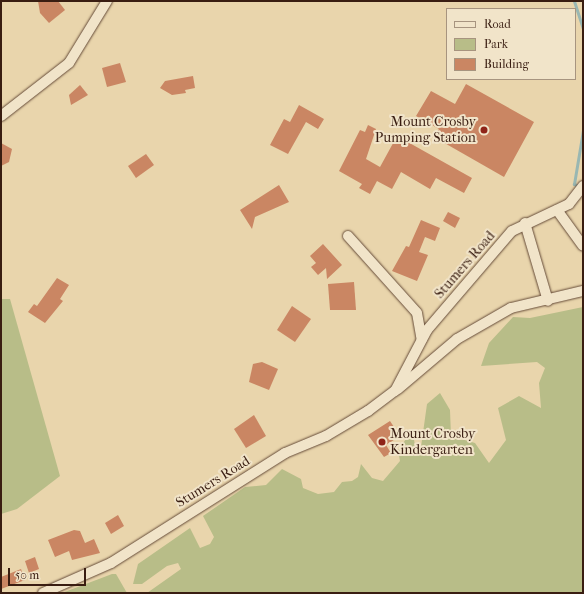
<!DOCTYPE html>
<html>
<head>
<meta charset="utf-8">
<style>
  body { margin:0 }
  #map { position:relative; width:584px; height:594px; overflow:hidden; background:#e9d5ac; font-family:"IM FELL French Canon",serif }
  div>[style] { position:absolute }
  .green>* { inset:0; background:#b8bd88 }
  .stream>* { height:3px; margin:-1.5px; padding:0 1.5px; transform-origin:1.5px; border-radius:1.5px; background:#99b7b2 }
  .building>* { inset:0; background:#ca8663 }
  .roads { filter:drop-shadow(0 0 1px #654b38) drop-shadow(0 0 1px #654b38) }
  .minor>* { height:10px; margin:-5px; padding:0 5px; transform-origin:5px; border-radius:5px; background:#f1e4c9 }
  .dots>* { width:11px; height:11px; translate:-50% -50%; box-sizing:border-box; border:2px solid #f1e4c9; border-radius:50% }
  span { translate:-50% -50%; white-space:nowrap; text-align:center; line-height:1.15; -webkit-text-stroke:4px #f1e4c9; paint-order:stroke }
  .poi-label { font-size:14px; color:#391d11 }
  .right { translate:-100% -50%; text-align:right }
  .left { translate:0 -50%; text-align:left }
  .street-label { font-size:14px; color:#391d11 }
  .frame { position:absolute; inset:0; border:2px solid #391d11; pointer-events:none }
  .legend { position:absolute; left:446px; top:8px; width:130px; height:72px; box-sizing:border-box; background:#f1e4c9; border:1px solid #a7947f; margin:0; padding:5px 7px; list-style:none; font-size:12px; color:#391d11 }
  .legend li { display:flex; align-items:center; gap:8px; height:20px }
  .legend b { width:20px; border:1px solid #a7947f }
  .scale { position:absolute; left:8px; top:568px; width:78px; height:18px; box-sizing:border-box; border:2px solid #391d11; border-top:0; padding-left:5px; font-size:12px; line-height:14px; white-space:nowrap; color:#391d11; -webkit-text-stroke:3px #f1e4c9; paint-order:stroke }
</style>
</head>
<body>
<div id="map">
  <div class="green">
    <i style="clip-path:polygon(1px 299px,10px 299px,60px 476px,17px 509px,1px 514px)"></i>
    <i style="clip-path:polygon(583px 307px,583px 593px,147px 593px,181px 569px,178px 563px,167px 566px,142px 584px,133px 584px,138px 564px,190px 528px,200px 548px,210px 544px,214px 537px,203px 516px,245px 487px,266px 485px,282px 469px,301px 479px,303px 488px,318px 494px,334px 492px,342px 482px,352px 481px,358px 477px,361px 464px,372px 478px,383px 481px,400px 461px,398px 450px,406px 439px,414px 439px,415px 447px,421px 447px,427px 404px,440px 393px,450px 410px,451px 436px,475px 443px,489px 463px,506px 440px,498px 408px,519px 396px,541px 408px,539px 383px,545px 368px,537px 362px,481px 366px,489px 343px,513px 317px,530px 318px)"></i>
    <i style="clip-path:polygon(112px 574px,116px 574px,127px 593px,62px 593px)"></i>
  </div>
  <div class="stream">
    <i style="left:574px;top:1px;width:29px;rotate:72deg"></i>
    <i style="left:580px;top:187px;width:7px;rotate:-153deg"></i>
    <i style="left:574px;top:184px;width:55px;rotate:-80.5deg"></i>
  </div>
  <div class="building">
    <i style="clip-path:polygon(38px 1px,58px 1px,65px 10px,49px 23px,40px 13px)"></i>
    <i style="clip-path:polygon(120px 63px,126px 82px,107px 87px,102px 68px)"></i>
    <i style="clip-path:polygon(193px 76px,195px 88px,185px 90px,186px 93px,172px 95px,160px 88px,165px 81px)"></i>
    <i style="clip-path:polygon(466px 84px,534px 122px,504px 177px,434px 137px,439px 129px,416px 116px,431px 91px,455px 104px)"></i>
    <i style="clip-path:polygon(80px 85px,88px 95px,71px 105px,69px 95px)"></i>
    <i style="clip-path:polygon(299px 105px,324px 119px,318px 129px,306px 122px,288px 154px,270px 145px,284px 119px,290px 122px)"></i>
    <i style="clip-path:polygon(368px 125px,376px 129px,366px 159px,380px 167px,397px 136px,472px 178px,464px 193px,436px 178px,430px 189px,401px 172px,392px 189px,377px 181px,370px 194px,359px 188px,362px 184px,339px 171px,360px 130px,365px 132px)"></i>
    <i style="clip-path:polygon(1px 143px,12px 149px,9px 162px,1px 166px)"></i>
    <i style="clip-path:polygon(146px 154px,154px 165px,136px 178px,128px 166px)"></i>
    <i style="clip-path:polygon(279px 185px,289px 202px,255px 217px,252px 229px,240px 210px)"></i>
    <i style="clip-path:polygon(448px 212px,460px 218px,455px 228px,443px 221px)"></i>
    <i style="clip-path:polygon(421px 220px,440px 228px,435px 241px,425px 237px,419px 252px,428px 255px,417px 281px,392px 271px,406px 246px,409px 247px)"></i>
    <i style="clip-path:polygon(323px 244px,342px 265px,327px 279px,326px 268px,318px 275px,311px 267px,316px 263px,310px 256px)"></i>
    <i style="clip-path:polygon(57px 278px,69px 285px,60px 299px,63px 301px,45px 323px,28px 312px,34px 304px,37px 306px)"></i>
    <i style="clip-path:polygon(354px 282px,356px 310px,330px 310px,328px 284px)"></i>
    <i style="clip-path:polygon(292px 306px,311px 319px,295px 342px,277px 330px)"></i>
    <i style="clip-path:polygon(262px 362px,278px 369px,269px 390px,249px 382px,253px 364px)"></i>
    <i style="clip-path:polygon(254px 415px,266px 436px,246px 448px,234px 429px)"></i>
    <i style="clip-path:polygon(390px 421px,400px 436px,386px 445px,391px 453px,384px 457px,368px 435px)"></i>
    <i style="clip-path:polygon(118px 515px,124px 526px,111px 534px,105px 523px)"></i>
    <i style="clip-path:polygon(74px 530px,80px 531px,85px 543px,94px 539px,100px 553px,72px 560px,69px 551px,55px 557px,48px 540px)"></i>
    <i style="clip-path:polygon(35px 557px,39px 569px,29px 573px,25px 561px)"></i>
    <i style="clip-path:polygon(21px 569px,25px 580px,1px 589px,1px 577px)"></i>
  </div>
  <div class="roads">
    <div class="minor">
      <i style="left:1px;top:116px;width:86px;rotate:-37.9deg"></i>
      <i style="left:69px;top:63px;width:73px;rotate:-58.5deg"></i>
      <i style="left:557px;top:210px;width:44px;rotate:54.2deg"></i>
      <i style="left:525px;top:223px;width:81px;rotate:73.6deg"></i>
      <i style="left:348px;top:236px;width:103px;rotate:48.1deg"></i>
      <i style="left:417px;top:313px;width:27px;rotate:80deg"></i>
      <i style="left:398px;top:389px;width:77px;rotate:-40.3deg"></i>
      <i style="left:457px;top:339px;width:62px;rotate:-29.9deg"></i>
      <i style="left:511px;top:308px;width:74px;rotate:-13.3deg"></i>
      <i style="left:43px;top:593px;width:74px;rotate:-23.8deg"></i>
      <i style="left:111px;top:563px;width:206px;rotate:-32.3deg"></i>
      <i style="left:285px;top:453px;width:44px;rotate:-22.5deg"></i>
      <i style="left:326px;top:436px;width:49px;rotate:-30.8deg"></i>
      <i style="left:368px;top:411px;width:34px;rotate:-37deg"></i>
      <i style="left:395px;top:391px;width:69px;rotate:-62.3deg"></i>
      <i style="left:427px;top:330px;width:130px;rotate:-49.4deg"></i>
      <i style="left:512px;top:231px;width:63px;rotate:-25.3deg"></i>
      <i style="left:569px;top:204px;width:23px;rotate:-52deg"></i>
    </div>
  </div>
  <div class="dots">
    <i style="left:484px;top:130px;background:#8f2418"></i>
    <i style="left:382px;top:442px;background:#8f2418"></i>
  </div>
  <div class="poi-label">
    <span class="right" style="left:476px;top:130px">Mount Crosby<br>Pumping Station</span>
    <span class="left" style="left:390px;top:442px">Mount Crosby<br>Kindergarten</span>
  </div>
  <div class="street-label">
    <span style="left:465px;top:265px;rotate:-49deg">Stumers Road</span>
    <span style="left:213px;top:482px;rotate:-32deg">Stumers Road</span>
  </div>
  <div class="frame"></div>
  <ul class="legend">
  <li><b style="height:5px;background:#f1e4c9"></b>Road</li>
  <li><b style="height:11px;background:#b8bd88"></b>Park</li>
  <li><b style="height:11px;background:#ca8663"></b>Building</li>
  </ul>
  <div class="scale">50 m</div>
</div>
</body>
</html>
